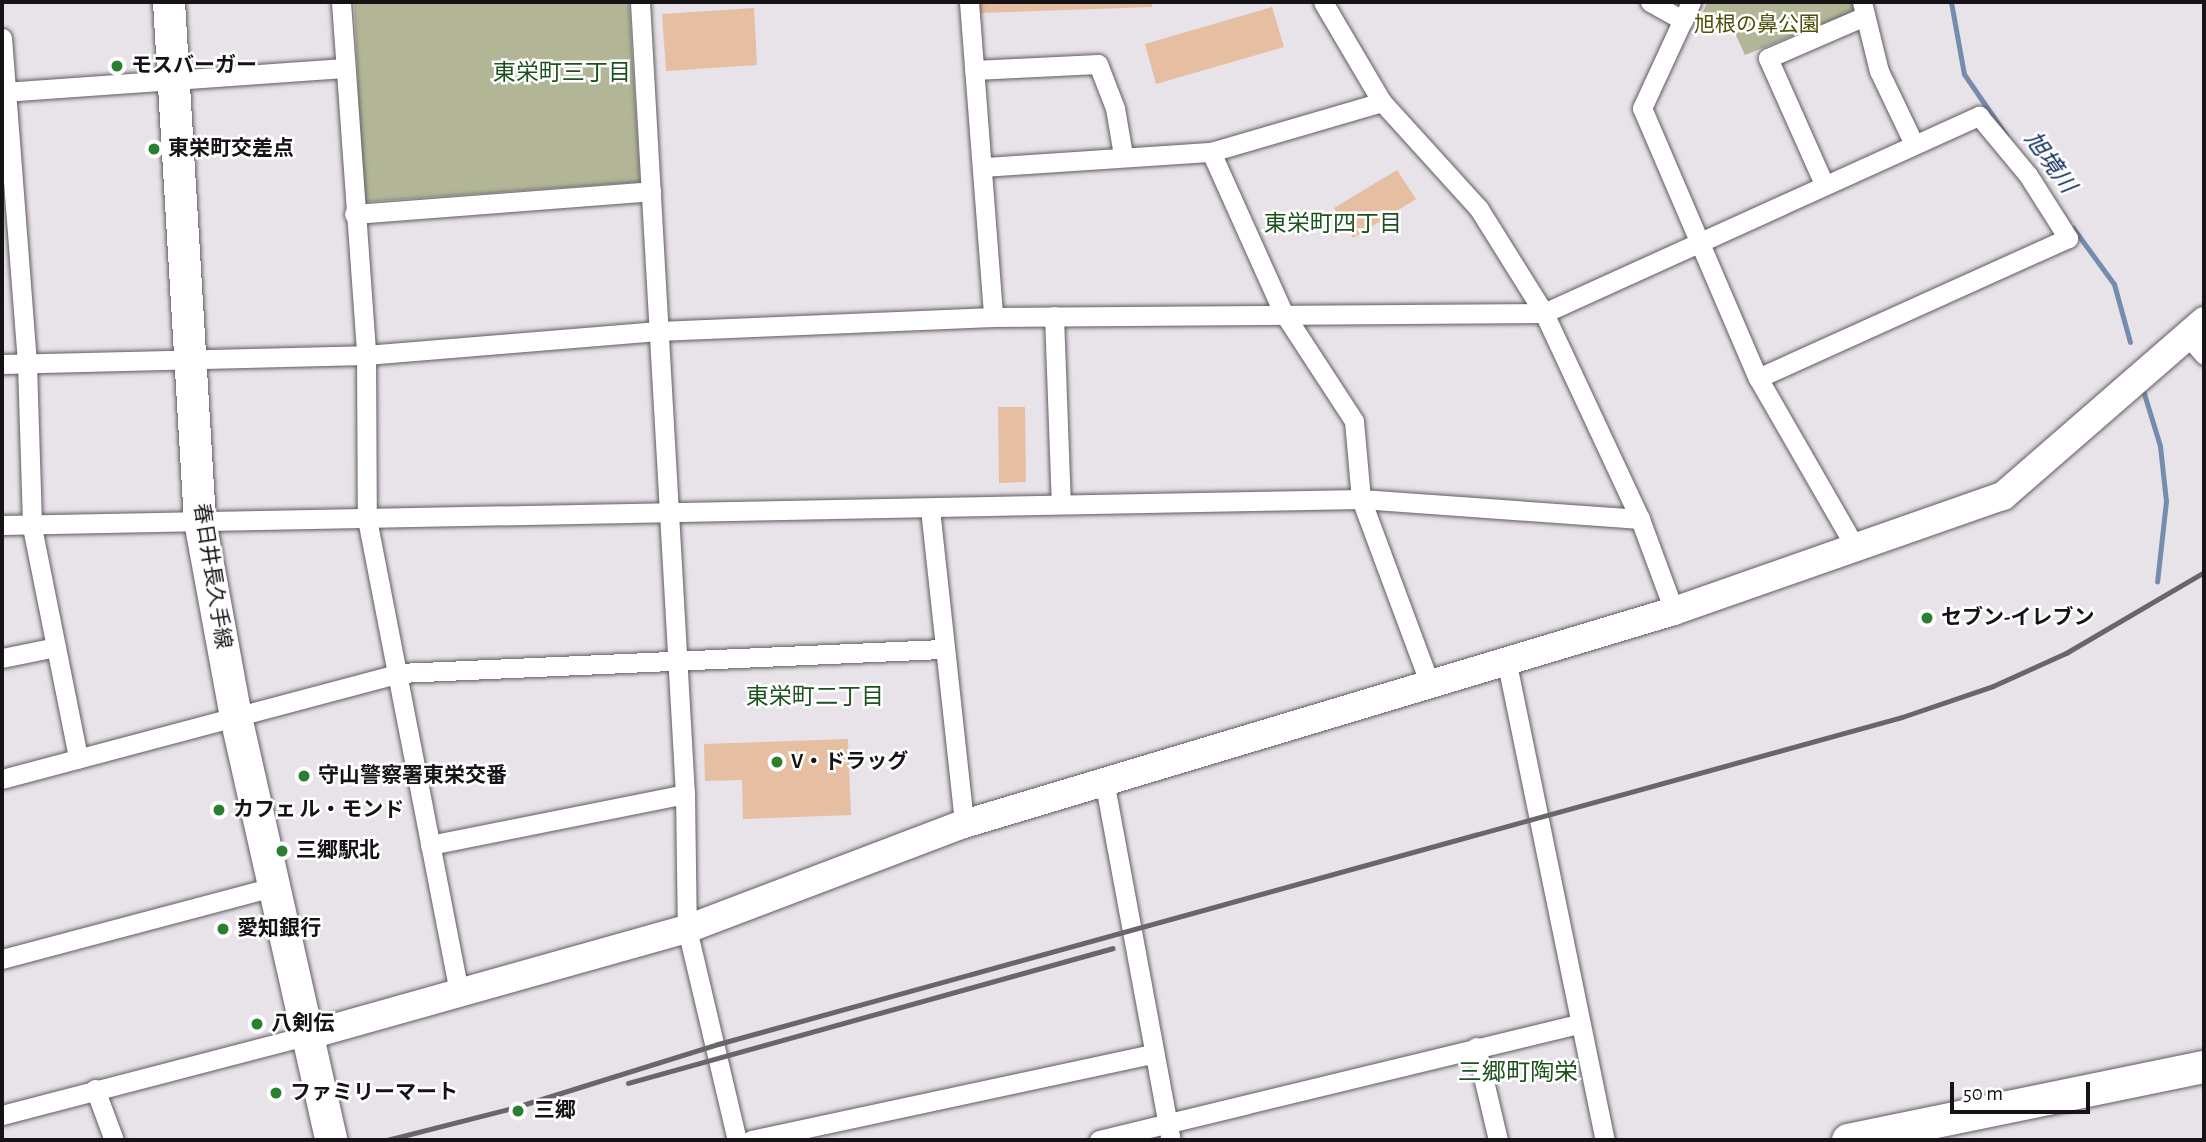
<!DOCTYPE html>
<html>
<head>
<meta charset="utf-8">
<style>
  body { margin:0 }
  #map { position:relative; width:2206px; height:1142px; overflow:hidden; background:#e8e2e9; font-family:"Alegreya Sans","Noto Sans JP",sans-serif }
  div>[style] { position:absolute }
  .green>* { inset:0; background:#b2b697 }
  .stream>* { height:5px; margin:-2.5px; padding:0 2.5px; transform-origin:2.5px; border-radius:2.5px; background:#758caf }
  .building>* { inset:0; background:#e6bea1 }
  .roads { filter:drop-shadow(0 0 2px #605b61) drop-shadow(0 0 2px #605b61) }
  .street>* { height:19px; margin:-9.5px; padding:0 9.5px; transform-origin:9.5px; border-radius:9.5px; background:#fff }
  .secondary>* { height:28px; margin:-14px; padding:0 14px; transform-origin:14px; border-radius:14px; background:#fff }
  .primary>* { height:32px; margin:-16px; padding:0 16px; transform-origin:16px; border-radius:16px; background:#fff }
  .rail>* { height:5px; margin:-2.5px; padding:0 2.5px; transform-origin:2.5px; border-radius:2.5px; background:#69656a }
  .dots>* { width:19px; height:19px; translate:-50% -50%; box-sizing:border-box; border:4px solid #fff; border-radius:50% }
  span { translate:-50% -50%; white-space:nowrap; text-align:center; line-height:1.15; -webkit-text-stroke:5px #fff; paint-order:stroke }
  .park-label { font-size:21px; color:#4c5106 }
  .poi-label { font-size:21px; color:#151316; font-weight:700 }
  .left { translate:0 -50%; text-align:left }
  .street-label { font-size:21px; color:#151316 }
  .neighbourhood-label { font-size:23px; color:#1c521e }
  .water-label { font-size:23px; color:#0e2c5a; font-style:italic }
  .quarter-label { font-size:24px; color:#1c521e }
  .frame { position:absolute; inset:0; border:4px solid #151316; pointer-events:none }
  .scale { position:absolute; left:1950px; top:1082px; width:140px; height:32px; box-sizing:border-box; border:4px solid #151316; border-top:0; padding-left:9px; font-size:21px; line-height:24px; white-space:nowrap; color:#151316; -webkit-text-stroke:5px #fff; paint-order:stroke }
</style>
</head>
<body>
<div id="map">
  <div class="green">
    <i style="clip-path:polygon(354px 2px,629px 2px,640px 182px,364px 202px)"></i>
    <i style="clip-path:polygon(1707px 2px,1858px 2px,1860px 9px,1745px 55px,1733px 29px,1702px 15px)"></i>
  </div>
  <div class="stream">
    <i style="left:1951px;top:2px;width:73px;rotate:79.8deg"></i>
    <i style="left:1964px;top:74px;width:74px;rotate:55.5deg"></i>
    <i style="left:2073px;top:228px;width:69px;rotate:53.8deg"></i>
    <i style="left:2114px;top:284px;width:60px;rotate:74.6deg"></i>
    <i style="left:2142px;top:387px;width:62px;rotate:73deg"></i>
    <i style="left:2160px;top:446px;width:55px;rotate:83.8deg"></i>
    <i style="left:2166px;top:501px;width:81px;rotate:96.3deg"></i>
  </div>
  <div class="building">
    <i style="clip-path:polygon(980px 2px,1152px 2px,1152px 7px,980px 13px)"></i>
    <i style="clip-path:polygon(1272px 7px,1284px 47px,1156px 84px,1145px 44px)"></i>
    <i style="clip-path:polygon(754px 8px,757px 65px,666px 71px,662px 14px)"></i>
    <i style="clip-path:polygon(1397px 170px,1416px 199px,1353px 238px,1334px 208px)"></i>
    <i style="clip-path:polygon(998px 407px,1025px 407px,1026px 482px,999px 483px)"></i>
    <i style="clip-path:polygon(848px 739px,851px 815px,743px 819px,742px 780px,705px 781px,704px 744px)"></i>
  </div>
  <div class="roads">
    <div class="street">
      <i style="left:341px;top:2px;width:354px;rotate:85.9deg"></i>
      <i style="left:366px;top:355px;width:164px;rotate:89.7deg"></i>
      <i style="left:367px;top:519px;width:484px;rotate:79deg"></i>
      <i style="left:640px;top:2px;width:793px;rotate:86.75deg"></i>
      <i style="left:685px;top:794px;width:135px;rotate:89.2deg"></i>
      <i style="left:687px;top:929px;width:217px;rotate:76.7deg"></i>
      <i style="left:969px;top:2px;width:316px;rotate:85.6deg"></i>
      <i style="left:1323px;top:2px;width:116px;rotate:59.5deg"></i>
      <i style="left:1382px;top:102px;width:144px;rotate:47.8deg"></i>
      <i style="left:1479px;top:209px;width:123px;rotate:58deg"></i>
      <i style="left:1544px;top:313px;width:227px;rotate:65deg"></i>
      <i style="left:1640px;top:519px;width:98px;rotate:69.7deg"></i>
      <i style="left:1650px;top:2px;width:38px;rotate:29deg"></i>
      <i style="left:1691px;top:2px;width:117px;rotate:114.8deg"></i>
      <i style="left:1642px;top:108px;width:294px;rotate:66.8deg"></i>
      <i style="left:1758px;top:378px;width:198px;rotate:60.1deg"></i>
      <i style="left:1862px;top:2px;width:71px;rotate:76.2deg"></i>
      <i style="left:1879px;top:71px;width:81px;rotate:64.4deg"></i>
      <i style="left:2px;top:38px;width:327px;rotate:85.6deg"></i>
      <i style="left:27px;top:364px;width:163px;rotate:88.2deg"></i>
      <i style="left:32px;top:527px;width:236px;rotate:78.7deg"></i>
      <i style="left:974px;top:70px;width:124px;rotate:-2.8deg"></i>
      <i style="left:1098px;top:64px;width:47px;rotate:68.9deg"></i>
      <i style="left:1115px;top:108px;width:48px;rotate:80.3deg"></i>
      <i style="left:2px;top:92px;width:344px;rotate:-4deg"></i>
      <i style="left:1211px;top:152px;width:175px;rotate:65.8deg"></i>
      <i style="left:1283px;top:312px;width:130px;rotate:56.9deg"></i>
      <i style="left:1354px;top:421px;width:78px;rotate:84.9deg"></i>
      <i style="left:1361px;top:499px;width:198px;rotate:69.6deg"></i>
      <i style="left:984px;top:167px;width:227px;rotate:-3.8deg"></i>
      <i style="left:1211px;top:152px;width:178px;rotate:-16.3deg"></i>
      <i style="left:1824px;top:184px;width:138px;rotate:-114deg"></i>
      <i style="left:1768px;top:58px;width:106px;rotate:-23.4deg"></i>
      <i style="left:354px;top:214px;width:298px;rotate:-4.4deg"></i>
      <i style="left:1054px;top:316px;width:187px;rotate:87.9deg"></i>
      <i style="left:2186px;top:334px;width:28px;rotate:49deg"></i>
      <i style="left:2px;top:364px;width:364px;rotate:-1.4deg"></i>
      <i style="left:366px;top:355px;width:293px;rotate:-4.7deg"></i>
      <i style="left:658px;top:331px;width:335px;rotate:-2.4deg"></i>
      <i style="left:993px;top:317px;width:551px;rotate:-0.42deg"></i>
      <i style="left:1544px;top:313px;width:478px;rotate:-24.4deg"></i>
      <i style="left:1979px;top:116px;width:77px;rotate:50.3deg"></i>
      <i style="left:2028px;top:175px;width:75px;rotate:57.6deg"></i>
      <i style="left:2068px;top:238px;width:340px;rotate:155.7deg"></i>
      <i style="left:930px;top:509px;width:317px;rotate:83.8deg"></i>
      <i style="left:2px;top:525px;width:1359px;rotate:-1.1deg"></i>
      <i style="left:1361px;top:499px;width:280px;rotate:4.1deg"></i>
      <i style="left:2px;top:658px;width:55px;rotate:-11.5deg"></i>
      <i style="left:1506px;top:659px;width:491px;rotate:78.4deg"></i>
      <i style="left:2px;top:779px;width:411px;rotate:-14.9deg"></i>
      <i style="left:399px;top:673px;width:544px;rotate:-2.53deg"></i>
      <i style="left:1104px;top:780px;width:366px;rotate:79.5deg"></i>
      <i style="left:430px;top:845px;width:260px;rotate:-11.3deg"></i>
      <i style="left:2px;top:959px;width:280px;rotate:-14.9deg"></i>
      <i style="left:1476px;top:1047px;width:96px;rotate:76.7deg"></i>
      <i style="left:95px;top:1089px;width:54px;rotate:69.6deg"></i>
      <i style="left:2px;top:1115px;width:314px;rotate:-14.6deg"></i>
      <i style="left:751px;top:1140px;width:410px;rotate:-12.1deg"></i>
      <i style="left:1099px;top:1140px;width:495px;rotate:-13.6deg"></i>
    </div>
    <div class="secondary">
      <i style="left:306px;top:1036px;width:396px;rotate:-15.7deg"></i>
      <i style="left:687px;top:929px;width:296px;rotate:-20.8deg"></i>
      <i style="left:964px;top:824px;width:741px;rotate:-16.7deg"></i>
      <i style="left:1674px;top:611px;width:349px;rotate:-19.3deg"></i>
      <i style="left:2003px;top:496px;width:267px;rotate:-41deg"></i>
    </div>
    <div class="primary">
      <i style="left:169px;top:2px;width:520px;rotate:86.58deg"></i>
      <i style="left:200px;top:521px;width:199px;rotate:79.6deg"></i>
      <i style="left:236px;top:717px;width:434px;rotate:77.3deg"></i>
      <i style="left:1848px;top:1140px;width:363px;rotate:-11.6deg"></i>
    </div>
  </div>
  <div class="rail">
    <i style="left:628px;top:1083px;width:503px;rotate:-15.55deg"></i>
    <i style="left:387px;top:1140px;width:133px;rotate:-14.3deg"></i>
    <i style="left:516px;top:1107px;width:212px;rotate:-17.3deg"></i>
    <i style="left:718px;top:1044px;width:1228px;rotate:-15.44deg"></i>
    <i style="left:1902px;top:717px;width:96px;rotate:-18.8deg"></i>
    <i style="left:1993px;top:686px;width:80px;rotate:-24.3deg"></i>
    <i style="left:2066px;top:653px;width:160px;rotate:-30.4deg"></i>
  </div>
  <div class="dots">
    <i style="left:117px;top:66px;background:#2a802e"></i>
    <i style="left:154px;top:149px;background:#2a802e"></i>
    <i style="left:1927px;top:618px;background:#2a802e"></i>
    <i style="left:777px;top:762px;background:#2a802e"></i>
    <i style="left:304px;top:776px;background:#2a802e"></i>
    <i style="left:219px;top:810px;background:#2a802e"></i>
    <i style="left:282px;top:851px;background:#2a802e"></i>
    <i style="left:223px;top:929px;background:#2a802e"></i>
    <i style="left:257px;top:1024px;background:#2a802e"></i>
    <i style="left:276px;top:1093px;background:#2a802e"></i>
    <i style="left:518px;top:1111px;background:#2a802e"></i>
  </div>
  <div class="park-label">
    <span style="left:1757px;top:25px">旭根の鼻公園</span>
  </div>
  <div class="poi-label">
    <span class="left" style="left:131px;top:66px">モスバーガー</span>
    <span class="left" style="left:168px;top:149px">東栄町交差点</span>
    <span class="left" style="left:1941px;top:618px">セブン-イレブン</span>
    <span class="left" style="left:791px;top:762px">V・ドラッグ</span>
    <span class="left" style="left:318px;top:776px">守山警察署東栄交番</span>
    <span class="left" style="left:233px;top:810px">カフェ ル・モンド</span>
    <span class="left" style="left:296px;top:851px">三郷駅北</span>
    <span class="left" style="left:237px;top:929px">愛知銀行</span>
    <span class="left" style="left:271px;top:1024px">八剣伝</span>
    <span class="left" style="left:290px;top:1093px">ファミリーマート</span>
    <span class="left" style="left:534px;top:1111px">三郷</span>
  </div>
  <div class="street-label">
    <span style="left:212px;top:576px;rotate:81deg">春日井長久手線</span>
  </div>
  <div class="neighbourhood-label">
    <span style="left:562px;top:74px">東栄町三丁目</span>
    <span style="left:1333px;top:225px">東栄町四丁目</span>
    <span style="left:815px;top:698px">東栄町二丁目</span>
  </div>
  <div class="water-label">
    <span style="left:2049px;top:163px;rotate:54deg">旭境川</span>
  </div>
  <div class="quarter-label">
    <span style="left:1518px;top:1074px">三郷町陶栄</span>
  </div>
  <div class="frame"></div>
  <div class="scale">50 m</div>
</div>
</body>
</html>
